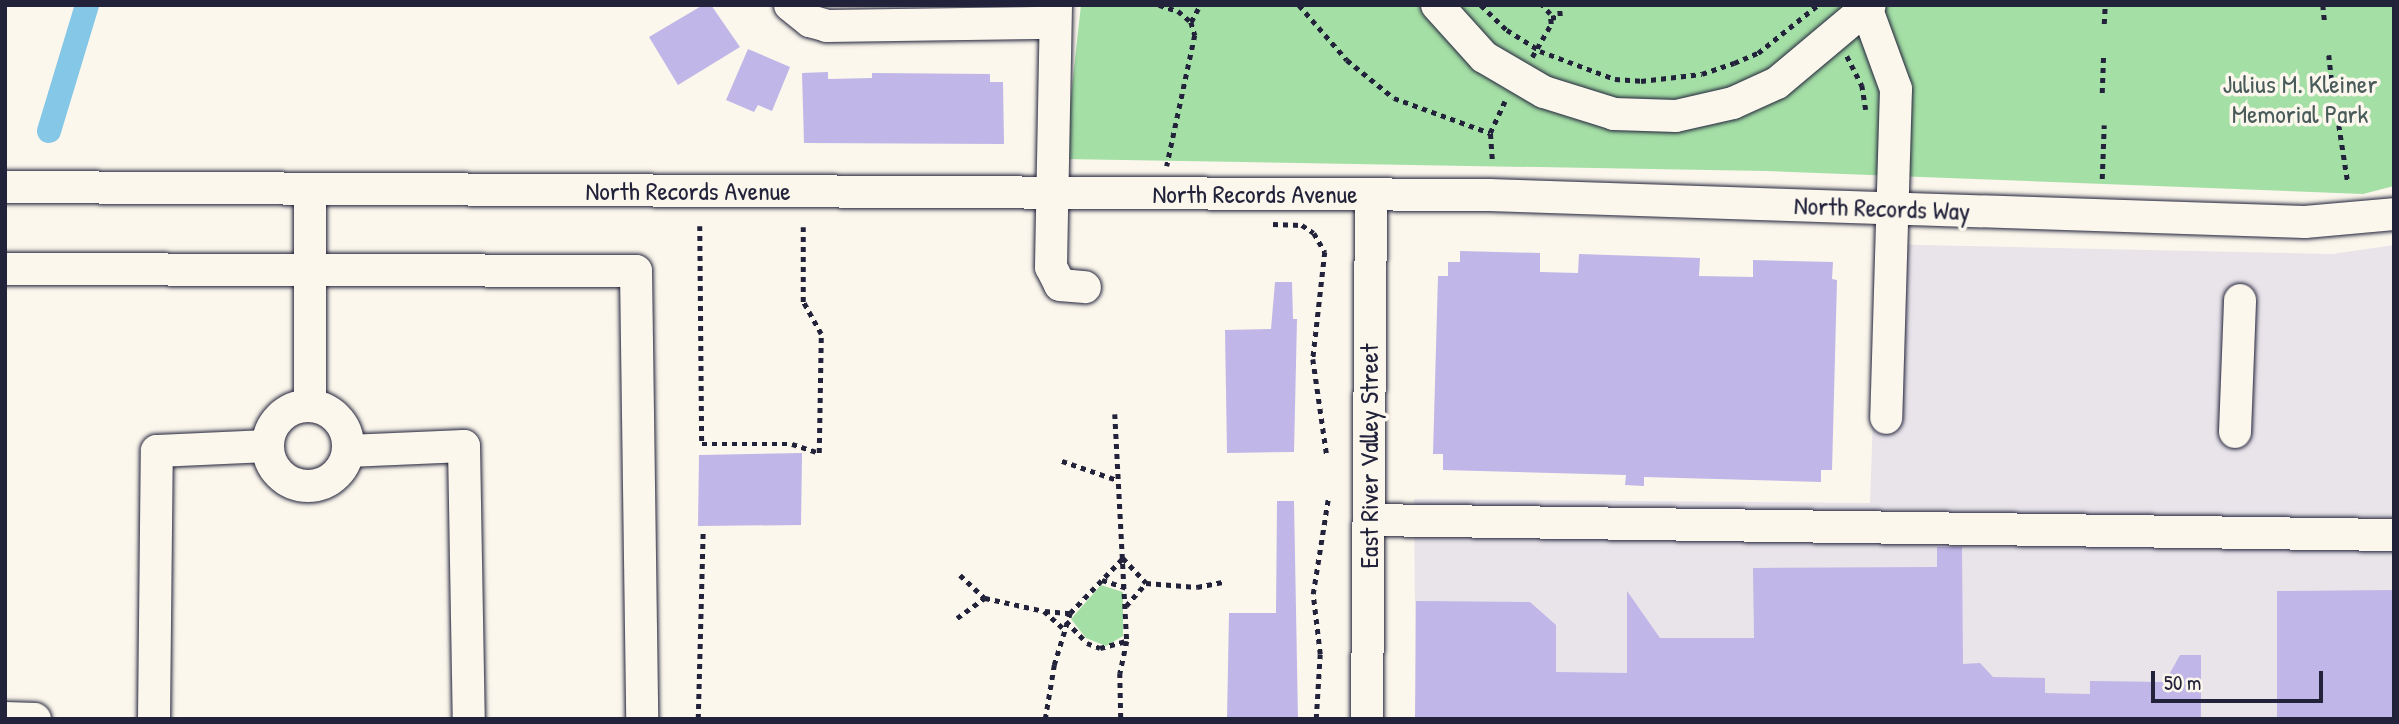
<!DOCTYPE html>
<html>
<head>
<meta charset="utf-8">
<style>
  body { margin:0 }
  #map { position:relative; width:2399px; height:724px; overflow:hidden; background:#fbf7ec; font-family:"Patrick Hand",sans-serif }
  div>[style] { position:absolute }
  .built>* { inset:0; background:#e9e4ea }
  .green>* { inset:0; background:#a4dfa5 }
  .canal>* { height:24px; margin:-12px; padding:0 12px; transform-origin:12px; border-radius:12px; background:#85c7e6 }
  .building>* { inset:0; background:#c0b6e7 }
  .path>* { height:4.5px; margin-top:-2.25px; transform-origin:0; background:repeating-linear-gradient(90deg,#22223b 0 5px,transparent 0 10px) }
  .roads { filter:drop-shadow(0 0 2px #22223b) drop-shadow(0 0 2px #22223b) }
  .minor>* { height:32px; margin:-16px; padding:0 16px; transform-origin:16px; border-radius:16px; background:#fbf7ec }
  .minor>.ring { margin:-16px; padding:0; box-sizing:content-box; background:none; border:32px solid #fbf7ec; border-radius:50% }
  span { translate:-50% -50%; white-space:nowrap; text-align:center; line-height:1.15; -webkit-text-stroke:7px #fbf7ec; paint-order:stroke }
  .park-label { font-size:26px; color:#495b5b }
  .street-label { font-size:26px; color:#22223b }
  .frame { position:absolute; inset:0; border:7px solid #22223b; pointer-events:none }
  .scale { position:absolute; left:2151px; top:671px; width:172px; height:32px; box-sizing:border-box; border:4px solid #22223b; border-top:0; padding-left:9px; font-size:21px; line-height:24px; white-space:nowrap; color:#22223b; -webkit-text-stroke:5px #fbf7ec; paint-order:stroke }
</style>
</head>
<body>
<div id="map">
  <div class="built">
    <i style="clip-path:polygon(1879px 244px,2332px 254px,2394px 245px,2394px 719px,1416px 719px,1414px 499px,1870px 503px)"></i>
  </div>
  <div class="green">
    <i style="clip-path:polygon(1081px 5px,2394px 5px,2394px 186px,2363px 194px,1766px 171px,1064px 159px)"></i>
    <i style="clip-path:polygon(1101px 585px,1123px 592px,1123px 636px,1106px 646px,1086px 638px,1071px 619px)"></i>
  </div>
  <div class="canal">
    <i style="left:49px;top:131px;width:132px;rotate:-73.2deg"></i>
  </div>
  <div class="building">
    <i style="clip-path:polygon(703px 5px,711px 5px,740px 47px,678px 85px,649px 37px)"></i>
    <i style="clip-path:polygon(748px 49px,790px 67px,772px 111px,758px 105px,754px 112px,726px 100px)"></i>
    <i style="clip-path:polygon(828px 72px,828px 79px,872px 78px,872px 73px,990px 74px,990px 82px,1003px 82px,1004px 144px,804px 143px,802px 73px)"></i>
    <i style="clip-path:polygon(1460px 251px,1540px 253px,1540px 272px,1578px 273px,1579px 254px,1700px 258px,1699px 276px,1753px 277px,1753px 260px,1833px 262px,1832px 279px,1837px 280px,1832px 470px,1821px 470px,1821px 482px,1644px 477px,1644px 486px,1625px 485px,1626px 475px,1443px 470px,1443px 454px,1433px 454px,1438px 276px,1448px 276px,1448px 262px,1460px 262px)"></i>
    <i style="clip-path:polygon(1275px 282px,1292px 282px,1293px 319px,1297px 319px,1294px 452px,1227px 453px,1225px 330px,1271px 329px)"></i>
    <i style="clip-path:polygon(802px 453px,801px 525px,698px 526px,699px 455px)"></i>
    <i style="clip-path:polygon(1277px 501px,1294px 501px,1298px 719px,1227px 719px,1229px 613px,1276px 613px)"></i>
    <i style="clip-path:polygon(1937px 547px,1962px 547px,1963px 664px,1980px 663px,1993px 677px,2045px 678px,2045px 693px,2090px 694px,2090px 681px,2165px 682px,2180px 655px,2201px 655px,2201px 719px,1415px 719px,1416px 601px,1530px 602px,1556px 625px,1556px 672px,1627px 673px,1627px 591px,1660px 638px,1754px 638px,1753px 568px,1937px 567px)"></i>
    <i style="clip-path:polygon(2394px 590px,2394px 719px,2277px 719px,2277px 591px)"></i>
  </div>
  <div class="path">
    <i style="left:1159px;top:5px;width:20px;rotate:18deg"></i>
    <i style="left:1178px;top:11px;width:17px;rotate:40deg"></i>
    <i style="left:1191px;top:22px;width:14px;rotate:73deg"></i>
    <i style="left:1195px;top:35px;width:134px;rotate:102.1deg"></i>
    <i style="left:1299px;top:5px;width:73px;rotate:48.9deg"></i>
    <i style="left:1347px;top:60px;width:60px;rotate:39deg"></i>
    <i style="left:1394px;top:98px;width:102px;rotate:20deg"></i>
    <i style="left:1481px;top:5px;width:36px;rotate:44deg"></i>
    <i style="left:1507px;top:30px;width:39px;rotate:32deg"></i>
    <i style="left:1540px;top:51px;width:80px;rotate:20.5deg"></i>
    <i style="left:1615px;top:79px;width:26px;rotate:4deg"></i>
    <i style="left:1641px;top:81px;width:61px;rotate:-6.5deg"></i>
    <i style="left:1702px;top:74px;width:34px;rotate:-19deg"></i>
    <i style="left:1734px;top:63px;width:26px;rotate:-23deg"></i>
    <i style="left:1758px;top:53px;width:77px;rotate:-38.7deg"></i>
    <i style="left:2323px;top:5px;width:19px;rotate:84deg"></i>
    <i style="left:1551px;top:18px;width:9px;rotate:-13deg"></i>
    <i style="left:1560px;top:16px;width:11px;rotate:-95deg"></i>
    <i style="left:1191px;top:22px;width:19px;rotate:-62deg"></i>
    <i style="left:2104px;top:24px;width:19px;rotate:-87deg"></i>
    <i style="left:2329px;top:55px;width:36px;rotate:84deg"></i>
    <i style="left:1847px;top:56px;width:33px;rotate:63deg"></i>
    <i style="left:1862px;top:85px;width:25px;rotate:81deg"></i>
    <i style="left:1532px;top:57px;width:38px;rotate:-60deg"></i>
    <i style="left:1551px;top:24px;width:10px;rotate:-96deg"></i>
    <i style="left:1550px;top:14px;width:12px;rotate:-132deg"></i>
    <i style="left:2102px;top:93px;width:36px;rotate:-88deg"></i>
    <i style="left:2339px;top:125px;width:59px;rotate:81.2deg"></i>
    <i style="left:1492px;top:159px;width:26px;rotate:-94deg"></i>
    <i style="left:1490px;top:133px;width:35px;rotate:-65deg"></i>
    <i style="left:2102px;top:179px;width:54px;rotate:-87.9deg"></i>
    <i style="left:1273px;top:224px;width:29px;rotate:2deg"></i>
    <i style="left:1302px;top:225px;width:14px;rotate:34deg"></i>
    <i style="left:1314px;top:233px;width:22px;rotate:60deg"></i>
    <i style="left:1325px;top:252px;width:108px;rotate:96.4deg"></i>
    <i style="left:1313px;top:359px;width:98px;rotate:81.8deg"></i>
    <i style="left:700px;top:226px;width:218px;rotate:89.5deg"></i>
    <i style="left:702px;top:444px;width:90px"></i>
    <i style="left:792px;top:444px;width:28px;rotate:18deg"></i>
    <i style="left:819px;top:453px;width:119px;rotate:-89deg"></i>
    <i style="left:821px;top:334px;width:37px;rotate:-119deg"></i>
    <i style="left:803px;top:302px;width:75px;rotate:-90deg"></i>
    <i style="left:1115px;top:414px;width:227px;rotate:87deg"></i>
    <i style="left:1127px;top:641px;width:33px;rotate:102deg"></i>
    <i style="left:1120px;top:673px;width:46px;rotate:88.8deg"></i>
    <i style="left:1062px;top:461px;width:58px;rotate:19.1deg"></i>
    <i style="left:960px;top:575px;width:34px;rotate:43deg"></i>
    <i style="left:985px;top:598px;width:60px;rotate:12.4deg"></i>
    <i style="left:1044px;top:611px;width:25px;rotate:42deg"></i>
    <i style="left:1102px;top:580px;width:25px;rotate:18deg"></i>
    <i style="left:1126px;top:606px;width:30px;rotate:-49deg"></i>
    <i style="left:1045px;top:611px;width:25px;rotate:5deg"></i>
    <i style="left:957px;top:618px;width:34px;rotate:-36deg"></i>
    <i style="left:1066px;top:621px;width:30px;rotate:46deg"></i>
    <i style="left:1087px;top:643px;width:14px;rotate:21deg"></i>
    <i style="left:1100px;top:648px;width:28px;rotate:-15deg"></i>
    <i style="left:698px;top:719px;width:189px;rotate:-88.5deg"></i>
    <i style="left:1045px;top:719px;width:55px;rotate:-80.5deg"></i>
    <i style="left:1054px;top:665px;width:54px;rotate:-72.9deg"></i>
    <i style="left:1070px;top:613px;width:76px;rotate:-46.1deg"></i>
    <i style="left:1123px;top:558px;width:34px;rotate:47deg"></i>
    <i style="left:1146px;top:583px;width:51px;rotate:4.5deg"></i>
    <i style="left:1197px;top:587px;width:26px;rotate:-11deg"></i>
    <i style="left:1316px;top:719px;width:65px;rotate:-86.5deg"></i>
    <i style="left:1320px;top:654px;width:60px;rotate:-96.7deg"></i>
    <i style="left:1313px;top:594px;width:96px;rotate:-81deg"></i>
  </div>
  <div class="roads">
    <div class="minor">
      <i style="left:790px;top:5px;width:26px;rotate:39deg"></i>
      <i style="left:810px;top:21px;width:18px;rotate:16deg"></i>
      <i style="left:827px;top:26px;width:226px;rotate:-0.8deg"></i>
      <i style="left:1056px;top:5px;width:262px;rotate:91.1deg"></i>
      <i style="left:1051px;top:267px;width:20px;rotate:63deg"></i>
      <i style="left:1060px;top:285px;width:25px;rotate:5deg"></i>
      <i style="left:1437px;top:5px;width:70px;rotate:47.9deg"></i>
      <i style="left:1484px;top:57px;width:69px;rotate:30.3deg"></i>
      <i style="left:1544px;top:92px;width:73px;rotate:17.4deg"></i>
      <i style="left:1614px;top:114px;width:62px;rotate:1.8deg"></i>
      <i style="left:1676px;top:116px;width:58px;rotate:-12.8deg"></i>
      <i style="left:1733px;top:103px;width:48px;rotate:-24.4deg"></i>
      <i style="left:1777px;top:83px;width:121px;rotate:-40deg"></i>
      <i style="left:1866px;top:7px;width:87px;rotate:69.9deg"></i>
      <i style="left:1896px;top:89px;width:329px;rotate:91.7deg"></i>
      <i style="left:5px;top:187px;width:1484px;rotate:0.31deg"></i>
      <i style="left:1489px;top:195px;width:816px;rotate:1.9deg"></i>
      <i style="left:2305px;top:222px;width:89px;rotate:-5.1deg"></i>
      <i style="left:310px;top:189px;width:217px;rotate:90deg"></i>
      <i style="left:5px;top:269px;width:631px;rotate:0.18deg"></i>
      <i style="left:636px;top:271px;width:448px;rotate:89.2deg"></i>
      <i class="ring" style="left:268px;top:406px;width:48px;height:48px"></i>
      <i style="left:2235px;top:432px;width:132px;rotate:-87.8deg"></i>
      <i style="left:348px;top:451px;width:116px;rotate:-2.5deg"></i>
      <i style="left:464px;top:446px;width:273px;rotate:89deg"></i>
      <i style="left:1369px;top:520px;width:1025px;rotate:0.84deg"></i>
      <i style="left:5px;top:718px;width:30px;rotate:2deg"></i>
      <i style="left:154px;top:719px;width:268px;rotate:-89.4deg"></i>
      <i style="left:157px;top:451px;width:111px;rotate:-2.6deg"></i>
      <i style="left:1367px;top:719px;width:525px;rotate:-89.56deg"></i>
    </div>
  </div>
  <div class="park-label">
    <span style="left:2300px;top:99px">Julius M. Kleiner<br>Memorial Park</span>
  </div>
  <div class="street-label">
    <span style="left:688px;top:191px">North Records Avenue</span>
    <span style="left:1255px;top:194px">North Records Avenue</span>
    <span style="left:1882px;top:208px;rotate:2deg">North Records Way</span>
    <span style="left:1369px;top:456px;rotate:-90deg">East River Valley Street</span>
  </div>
  <div class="frame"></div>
  <div class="scale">50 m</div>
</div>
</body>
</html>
